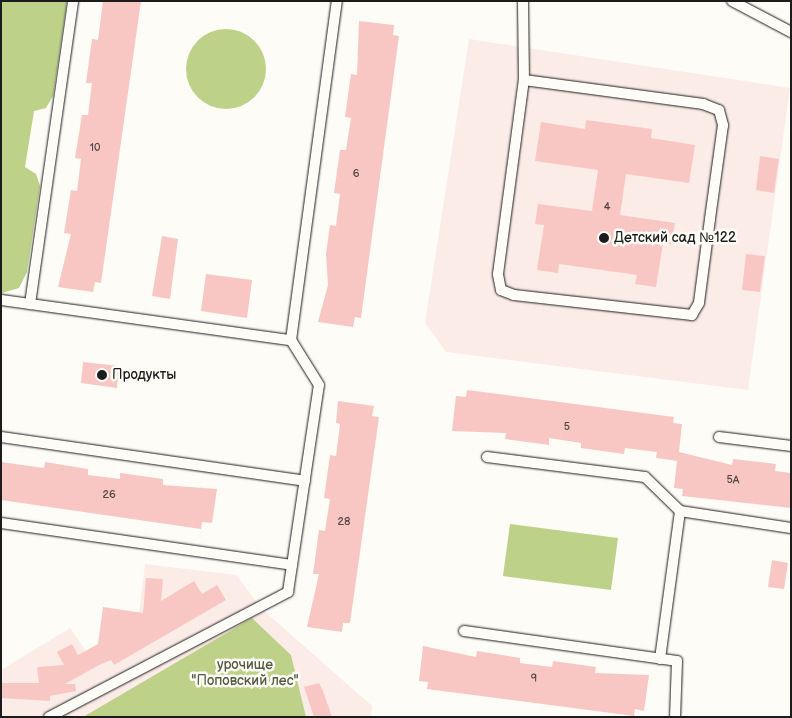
<!DOCTYPE html>
<html>
<head>
<meta charset="utf-8">
<style>
  body { margin:0 }
  #map { position:relative; width:792px; height:718px; overflow:hidden; background:#fdfcf7; font-family:"Balsamiq Sans",sans-serif }
  div>[style] { position:absolute }
  .built>* { inset:0; background:#fcece7 }
  .green>* { inset:0; background:#bdd288 }
  .round { border-radius:50% }
  .building>* { inset:0; background:#f8c7c3 }
  .roads { filter:drop-shadow(0 0 1px #1c1c1c) drop-shadow(0 0 1px #1c1c1c) }
  .service>* { height:10px; margin:-5px; padding:0 5px; transform-origin:5px; border-radius:5px; background:#fdfcf7 }
  .dots>* { width:14px; height:14px; translate:-50% -50%; box-sizing:border-box; border:2px solid #fdfcf7; border-radius:50% }
  span { translate:-50% -50%; white-space:nowrap; text-align:center; line-height:1.15; -webkit-text-stroke:5px #fdfcf7; paint-order:stroke }
  .number-label { font-size:11px; color:#534746 }
  .number-label span { -webkit-text-stroke-width:0 }
  .poi-label { font-size:14px; color:#1c1c1c }
  .left { translate:0 -50%; text-align:left }
  .park-label { font-size:14px; color:#545c42 }
  .frame { position:absolute; inset:0; border:2px solid #1c1c1c; pointer-events:none }
</style>
</head>
<body>
<div id="map">
  <div class="built">
    <i style="clip-path:polygon(469px 39px,790px 88px,748px 390px,446px 352px,425px 323px)"></i>
    <i style="clip-path:polygon(145px 564px,236px 575px,263px 610px,372px 706px,371px 717px,1px 717px,1px 670px,70px 628px,86px 651px,138px 623px)"></i>
  </div>
  <div class="green">
    <i style="clip-path:polygon(1px 1px,67px 1px,53px 96px,46px 108px,34px 111px,25px 167px,36px 174px,40px 186px,27px 272px,19px 288px,2px 293px)"></i>
    <i class="round" style="left:186px;top:29px;width:80px;height:80px"></i>
    <i style="clip-path:polygon(510px 524px,618px 538px,611px 590px,503px 576px)"></i>
    <i style="clip-path:polygon(252px 618px,291px 655px,306px 717px,83px 717px)"></i>
  </div>
  <div class="building">
    <i style="clip-path:polygon(103px 1px,141px 1px,101px 283px,95px 282px,93px 292px,58px 287px,71px 234px,64px 233px,71px 190px,77px 191px,81px 159px,75px 158px,82px 115px,88px 115px,92px 83px,86px 83px,92px 39px,98px 40px)"></i>
    <i style="clip-path:polygon(359px 21px,394px 25px,393px 35px,399px 36px,361px 318px,355px 317px,353px 327px,318px 322px,328px 285px,326px 254px,330px 225px,336px 226px,340px 194px,334px 193px,340px 150px,346px 150px,351px 118px,345px 117px,351px 74px,357px 75px)"></i>
    <i style="clip-path:polygon(586px 120px,652px 129px,651px 138px,695px 145px,689px 183px,626px 174px,620px 215px,675px 223px,671px 244px,663px 243px,656px 287px,635px 284px,637px 275px,595px 269px,559px 264px,558px 273px,537px 270px,544px 225px,535px 224px,538px 204px,592px 211px,598px 170px,535px 161px,541px 122px,585px 129px)"></i>
    <i style="clip-path:polygon(760px 156px,779px 159px,774px 193px,756px 190px)"></i>
    <i style="clip-path:polygon(162px 236px,178px 239px,170px 299px,152px 296px)"></i>
    <i style="clip-path:polygon(746px 254px,765px 256px,760px 292px,742px 290px)"></i>
    <i style="clip-path:polygon(206px 274px,252px 280px,247px 318px,201px 311px)"></i>
    <i style="clip-path:polygon(83px 362px,119px 366px,117px 388px,81px 383px)"></i>
    <i style="clip-path:polygon(467px 390px,674px 417px,673px 423px,682px 424px,679px 452px,732px 465px,733px 459px,776px 464px,775px 471px,791px 473px,791px 508px,682px 496px,683px 489px,674px 488px,677px 461px,656px 458px,657px 452px,625px 448px,624px 454px,581px 448px,581px 443px,549px 438px,549px 445px,505px 439px,506px 433px,452px 431px,456px 396px,466px 397px)"></i>
    <i style="clip-path:polygon(338px 401px,374px 406px,372px 416px,379px 417px,350px 623px,343px 623px,342px 632px,307px 627px,319px 574px,313px 574px,319px 530px,325px 531px,330px 499px,324px 498px,330px 455px,336px 456px,340px 424px,336px 423px)"></i>
    <i style="clip-path:polygon(1px 462px,44px 468px,45px 462px,88px 469px,88px 475px,120px 479px,120px 473px,163px 479px,163px 485px,217px 489px,212px 523px,202px 522px,201px 529px,1px 500px)"></i>
    <i style="clip-path:polygon(772px 560px,788px 563px,784px 589px,768px 587px)"></i>
    <i style="clip-path:polygon(146px 578px,163px 579px,161px 601px,194px 581px,202px 594px,217px 585px,226px 600px,114px 665px,111px 660px,99px 665px,65px 684px,75px 684px,76px 691px,50px 696px,50px 701px,1px 698px,1px 683px,39px 683px,37px 667px,64px 665px,57px 652px,72px 644px,78px 655px,98px 644px,103px 607px,143px 613px)"></i>
    <i style="clip-path:polygon(423px 646px,476px 657px,477px 651px,520px 658px,520px 663px,552px 667px,553px 661px,596px 667px,595px 673px,649px 675px,644px 711px,635px 709px,634px 716px,427px 689px,428px 682px,419px 681px)"></i>
    <i style="clip-path:polygon(319px 683px,323px 691px,332px 717px,314px 717px,304px 687px)"></i>
  </div>
  <div class="roads">
    <div class="service">
      <i style="left:523px;top:1px;width:79px;rotate:89.3deg"></i>
      <i style="left:732px;top:1px;width:67px;rotate:27.7deg"></i>
      <i style="left:524px;top:80px;width:181px;rotate:7.6deg"></i>
      <i style="left:703px;top:104px;width:17px;rotate:21deg"></i>
      <i style="left:719px;top:110px;width:16px;rotate:75deg"></i>
      <i style="left:723px;top:125px;width:95px;rotate:97.9deg"></i>
      <i style="left:710px;top:219px;width:85px;rotate:97.5deg"></i>
      <i style="left:699px;top:303px;width:14px;rotate:120deg"></i>
      <i style="left:692px;top:315px;width:179px;rotate:-173.6deg"></i>
      <i style="left:514px;top:295px;width:14px;rotate:-159deg"></i>
      <i style="left:501px;top:290px;width:16px;rotate:-101deg"></i>
      <i style="left:498px;top:274px;width:196px;rotate:-82.4deg"></i>
      <i style="left:1px;top:300px;width:293px;rotate:7.9deg"></i>
      <i style="left:30px;top:304px;width:306px;rotate:-81.9deg"></i>
      <i style="left:1px;top:437px;width:307px;rotate:8.2deg"></i>
      <i style="left:719px;top:437px;width:73px;rotate:7.1deg"></i>
      <i style="left:487px;top:457px;width:159px;rotate:7.2deg"></i>
      <i style="left:645px;top:477px;width:49px;rotate:44.2deg"></i>
      <i style="left:680px;top:511px;width:112px;rotate:8.7deg"></i>
      <i style="left:1px;top:523px;width:294px;rotate:8.2deg"></i>
      <i style="left:464px;top:631px;width:215px;rotate:8deg"></i>
      <i style="left:677px;top:661px;width:56px;rotate:92deg"></i>
      <i style="left:660px;top:659px;width:149px;rotate:-82.3deg"></i>
      <i style="left:49px;top:717px;width:270px;rotate:-27.6deg"></i>
      <i style="left:288px;top:592px;width:209px;rotate:-81.5deg"></i>
      <i style="left:319px;top:385px;width:53px;rotate:-121.9deg"></i>
      <i style="left:291px;top:340px;width:342px;rotate:-82.3deg"></i>
    </div>
  </div>
  <div class="dots">
    <i style="left:604px;top:238px;background:#1c1c1c"></i>
    <i style="left:102px;top:375px;background:#1c1c1c"></i>
  </div>
  <div class="number-label">
    <span style="left:95px;top:148px">10</span>
    <span style="left:356px;top:174px">6</span>
    <span style="left:607px;top:207px">4</span>
    <span style="left:567px;top:427px">5</span>
    <span style="left:733px;top:480px">5А</span>
    <span style="left:109px;top:495px">26</span>
    <span style="left:344px;top:522px">28</span>
    <span style="left:534px;top:679px">9</span>
  </div>
  <div class="poi-label">
    <span class="left" style="left:614px;top:238px">Детский сад №122</span>
    <span class="left" style="left:112px;top:375px">Продукты</span>
  </div>
  <div class="park-label">
    <span style="left:245px;top:673px">урочище<br>"Поповский лес"</span>
  </div>
  <div class="frame"></div>
</div>
</body>
</html>
